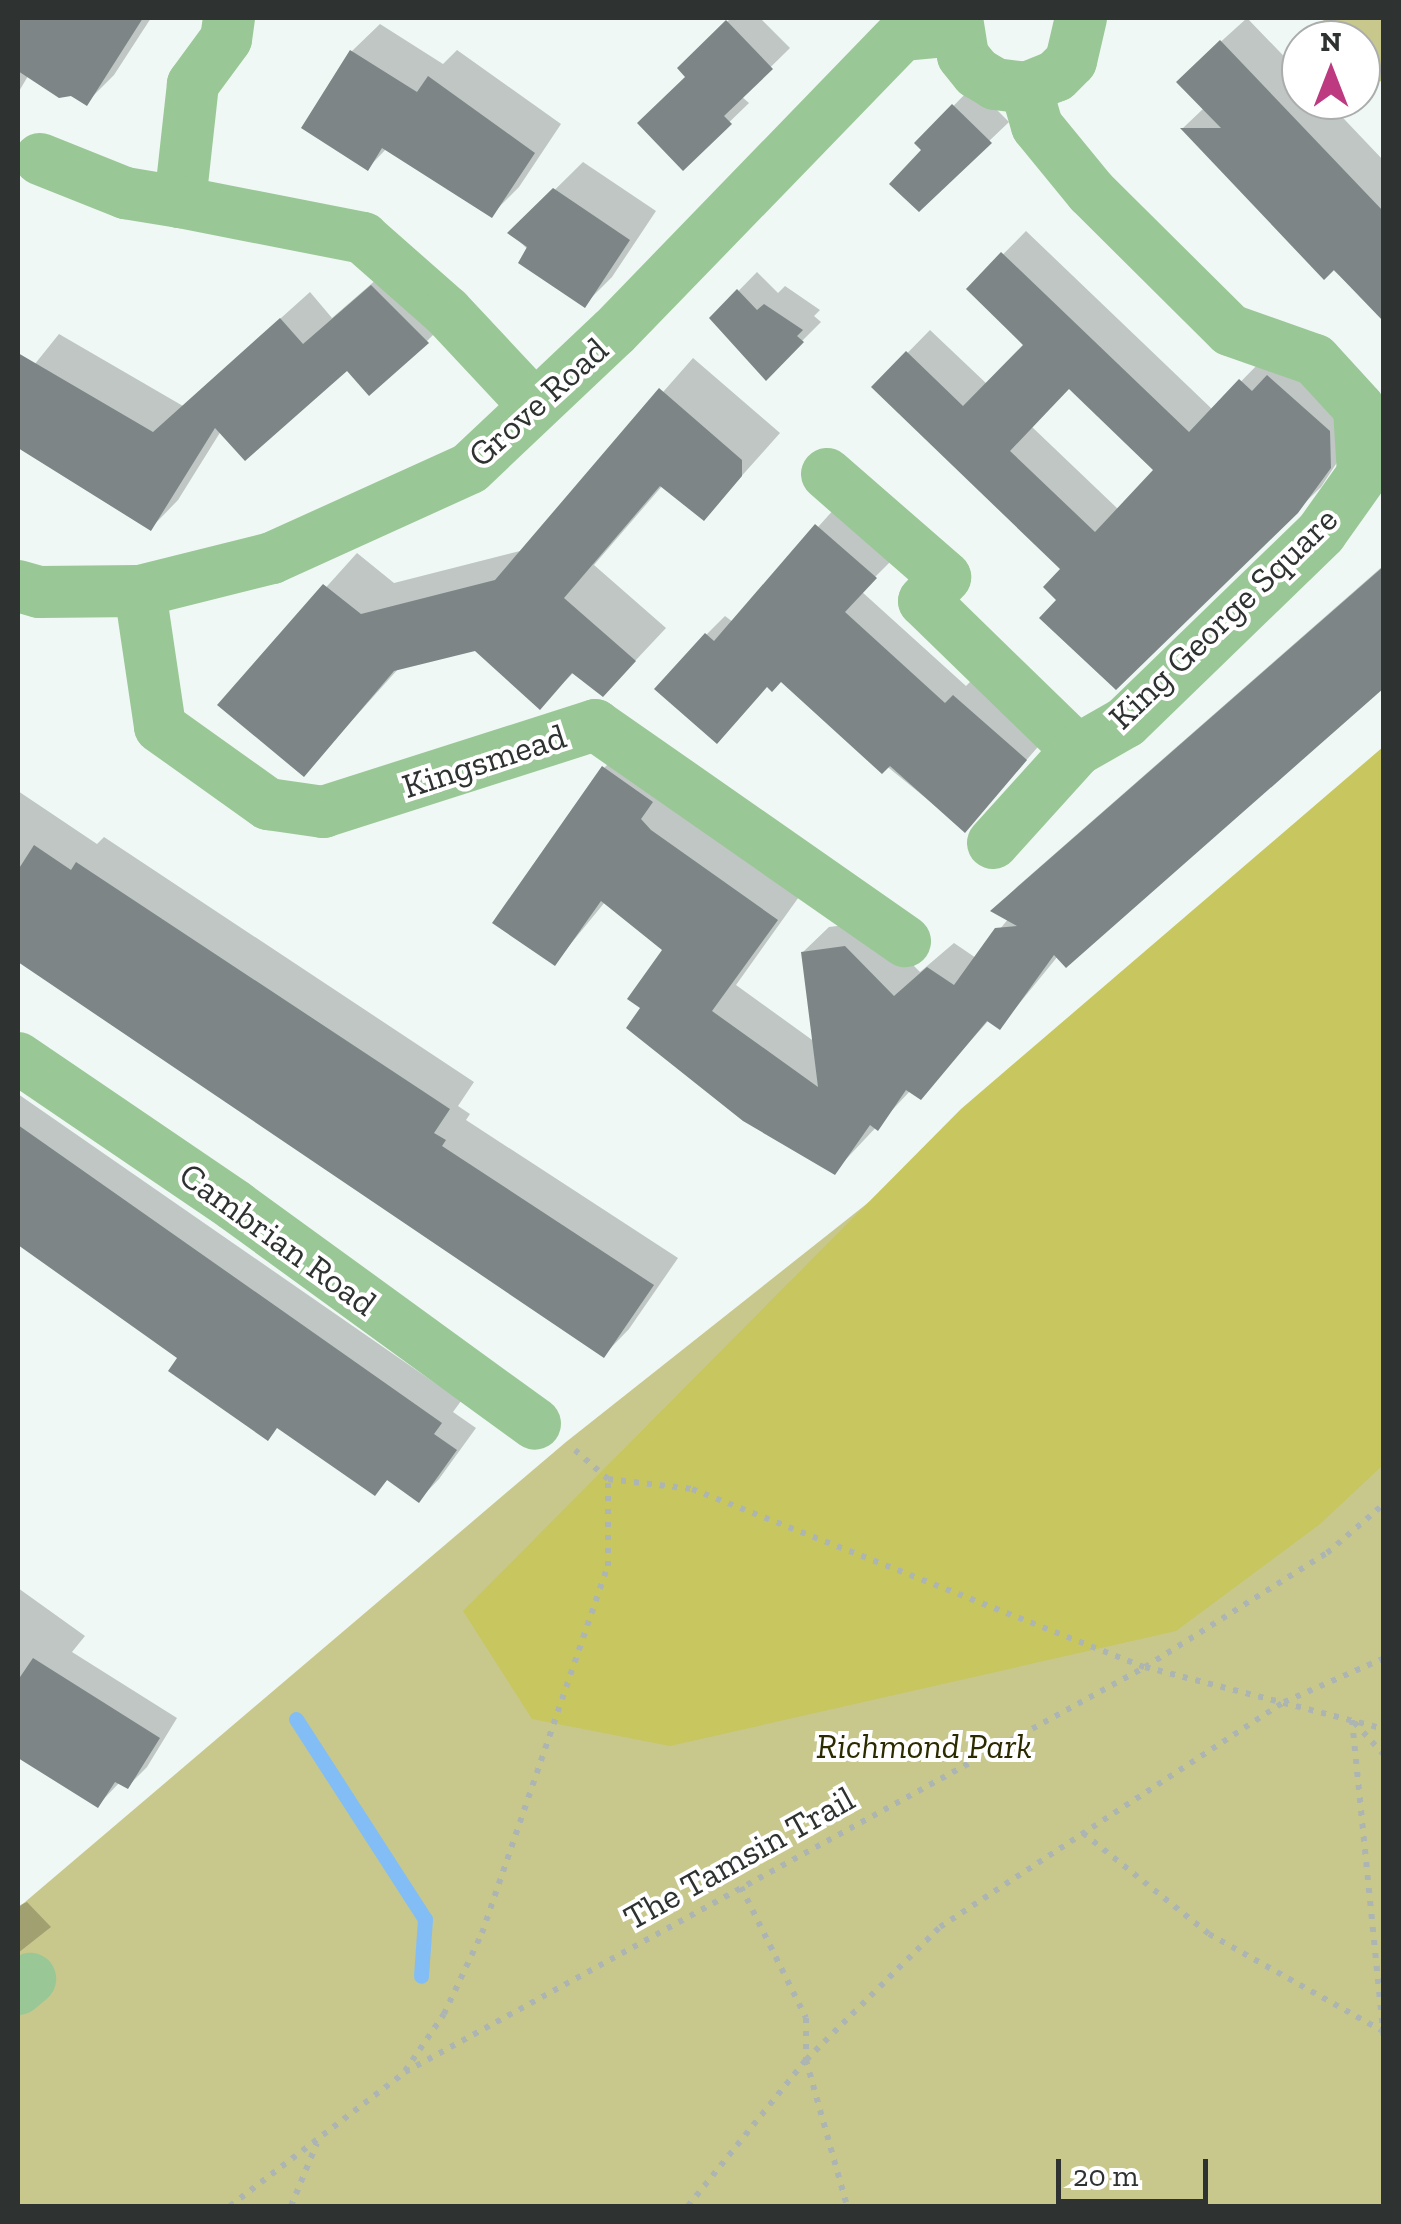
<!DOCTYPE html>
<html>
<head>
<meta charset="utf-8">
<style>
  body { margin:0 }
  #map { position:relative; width:1401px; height:2224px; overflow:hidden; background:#eff8f5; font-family:"Zilla Slab",serif }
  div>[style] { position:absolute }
  .green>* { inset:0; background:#c8c88d }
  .forest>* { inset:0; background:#c7c65f }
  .shadow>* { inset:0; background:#0003 }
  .stream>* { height:15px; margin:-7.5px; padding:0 7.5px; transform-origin:7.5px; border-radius:7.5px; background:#82bef5 }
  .building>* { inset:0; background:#7d8587 }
  .path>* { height:6px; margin-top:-3px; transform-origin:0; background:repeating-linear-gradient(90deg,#adb5b2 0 5px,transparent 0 13px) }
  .minor>* { height:52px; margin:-26px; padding:0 26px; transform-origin:26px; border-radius:26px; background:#9ac796 }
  span { translate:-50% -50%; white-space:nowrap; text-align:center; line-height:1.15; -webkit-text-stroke:8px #fff; paint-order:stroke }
  .street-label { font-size:35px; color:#2e3231 }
  .park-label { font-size:35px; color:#2c2b00; font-style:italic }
  .frame { position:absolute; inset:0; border:20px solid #2e3231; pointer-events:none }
  .north { position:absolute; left:1281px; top:20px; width:100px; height:100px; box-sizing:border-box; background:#fff; border:2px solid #abadad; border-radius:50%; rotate:0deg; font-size:28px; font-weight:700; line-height:40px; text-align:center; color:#2e3231 }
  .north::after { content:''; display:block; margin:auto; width:35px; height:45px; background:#bd3a81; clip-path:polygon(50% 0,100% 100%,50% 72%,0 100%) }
  .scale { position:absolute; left:1056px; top:2159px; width:152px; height:45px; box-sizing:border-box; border:5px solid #2e3231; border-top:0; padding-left:12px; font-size:30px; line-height:35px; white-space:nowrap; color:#2e3231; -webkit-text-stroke:8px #fff; paint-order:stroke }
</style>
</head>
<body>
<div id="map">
  <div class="green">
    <i style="clip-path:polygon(1321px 18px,1383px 18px,1383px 84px,1361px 60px,1361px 40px,1342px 40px)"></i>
    <i style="clip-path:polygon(1383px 795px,1383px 2206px,18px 2206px,18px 1908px,566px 1442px)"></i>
  </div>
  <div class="forest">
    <i style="clip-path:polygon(1383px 747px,1383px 1465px,1320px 1524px,1176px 1631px,670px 1746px,532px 1719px,463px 1611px,961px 1109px)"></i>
  </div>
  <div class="shadow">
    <i style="clip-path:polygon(18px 18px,151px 18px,114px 75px,86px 103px,28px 76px,18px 93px)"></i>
    <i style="clip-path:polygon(731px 18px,760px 18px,790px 48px,741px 96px,749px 103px,683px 167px,688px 77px,680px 68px)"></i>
    <i style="clip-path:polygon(1247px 18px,1301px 74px,1301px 100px,1326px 100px,1384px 161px,1384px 318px,1183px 128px,1204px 108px,1204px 57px)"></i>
    <i style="clip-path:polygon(380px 24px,443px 64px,457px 50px,561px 124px,519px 187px,491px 215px,387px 148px,368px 168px,352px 51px)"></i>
    <i style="clip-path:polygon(973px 86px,1009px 122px,919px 208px,925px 150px,917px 143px)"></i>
    <i style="clip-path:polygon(583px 162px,656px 211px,612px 277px,584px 305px,511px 233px)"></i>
    <i style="clip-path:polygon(evenodd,1026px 231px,1213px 410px,1264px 358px,1292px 354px,1351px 441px,1321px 487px,1116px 687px,1060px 600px,1064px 569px,874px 387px,930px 330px,988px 385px,1026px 345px,969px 289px,1026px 231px,1069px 386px,1157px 470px,1119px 510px,1031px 426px,1069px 386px)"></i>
    <i style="clip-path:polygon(400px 259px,454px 314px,427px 341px,347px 368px,221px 431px,178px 500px,151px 528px,18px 445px,18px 385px,59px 334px,183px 406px,310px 292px,332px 318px)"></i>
    <i style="clip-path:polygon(757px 272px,778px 293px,785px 286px,820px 310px,814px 316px,821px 322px,766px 377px,712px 318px)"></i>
    <i style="clip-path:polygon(693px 358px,780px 433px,704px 518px,663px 485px,594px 565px,666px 628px,635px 661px,574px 672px,540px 706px,476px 648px,399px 668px,304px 774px,221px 704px,357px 553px,394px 583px,524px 550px)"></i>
    <i style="clip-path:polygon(836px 507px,894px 558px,861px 591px,966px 686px,974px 678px,1044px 740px,965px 830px,781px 680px,768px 684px,736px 722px,706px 635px,725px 616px,733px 622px)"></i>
    <i style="clip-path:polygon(1384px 565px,1384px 683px,1058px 956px,1000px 1027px,989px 1020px,921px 1097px,911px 1090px,834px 1172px,644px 1008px,665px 950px,605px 902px,555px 963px,604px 768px,629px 743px,801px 894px,736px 985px,815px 1042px,803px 952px,829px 927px,870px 922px,920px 972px,954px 943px,976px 958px,1009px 918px,994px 910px,1018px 886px)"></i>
    <i style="clip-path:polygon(18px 791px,97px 844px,104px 837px,474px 1082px,458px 1106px,470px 1114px,466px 1120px,678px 1258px,629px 1329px,604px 1355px,18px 960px)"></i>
    <i style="clip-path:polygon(18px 1094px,461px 1401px,453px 1412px,476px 1428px,439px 1479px,419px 1500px,389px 1478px,375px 1493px,18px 1242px)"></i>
    <i style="clip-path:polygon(18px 1588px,85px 1636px,72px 1652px,177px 1718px,147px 1767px,128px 1786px,120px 1782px,98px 1805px,18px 1755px)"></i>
    <i style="clip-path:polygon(27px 1902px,51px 1927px,18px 1953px,18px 1906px)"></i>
  </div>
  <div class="stream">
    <i style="left:296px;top:1719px;width:238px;rotate:57.2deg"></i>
    <i style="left:425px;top:1919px;width:57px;rotate:94deg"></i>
  </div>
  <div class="building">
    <i style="clip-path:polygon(18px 18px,143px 18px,87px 106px,71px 96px,59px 98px,18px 71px)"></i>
    <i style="clip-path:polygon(726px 20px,773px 69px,724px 116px,732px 124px,683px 171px,637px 123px,685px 77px,677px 68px)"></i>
    <i style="clip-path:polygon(1220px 40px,1384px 212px,1384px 322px,1334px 270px,1324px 280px,1180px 128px,1221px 128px,1176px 82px)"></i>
    <i style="clip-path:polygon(350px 50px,417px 92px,428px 76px,535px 153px,492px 218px,382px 148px,368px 171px,301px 128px)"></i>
    <i style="clip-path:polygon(952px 104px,992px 143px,919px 212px,889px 184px,921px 150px,914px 143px)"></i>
    <i style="clip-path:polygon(553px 188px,630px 240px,585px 308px,518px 263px,527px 247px,507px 233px)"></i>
    <i style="clip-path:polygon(evenodd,1001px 252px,1189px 432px,1239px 379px,1252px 391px,1267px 375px,1330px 431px,1331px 468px,1298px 513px,1116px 690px,1039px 618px,1056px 600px,1043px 587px,1060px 569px,871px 387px,906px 351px,963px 406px,1023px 345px,966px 289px,1001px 252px,1069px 389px,1153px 470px,1095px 532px,1010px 451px,1069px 389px)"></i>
    <i style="clip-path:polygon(371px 285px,429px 343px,369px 396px,347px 371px,245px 461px,215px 428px,151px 531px,18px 448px,18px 353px,153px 432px,280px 318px,303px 344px)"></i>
    <i style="clip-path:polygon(737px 289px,757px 310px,764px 304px,803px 330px,797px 336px,804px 342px,766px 381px,709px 318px)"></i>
    <i style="clip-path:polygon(659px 388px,742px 460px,742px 476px,704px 521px,660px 486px,564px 598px,636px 661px,603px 697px,572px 673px,540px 710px,475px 651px,394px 671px,304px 777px,217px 705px,323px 584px,361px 614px,495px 580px)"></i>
    <i style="clip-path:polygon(815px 524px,877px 578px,845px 612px,945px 703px,953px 695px,1027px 760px,965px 833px,890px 766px,882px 774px,781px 682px,772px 692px,767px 687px,717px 744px,654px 689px,705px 633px,714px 641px)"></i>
    <i style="clip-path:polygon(1384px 566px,1384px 688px,1066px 968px,1054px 955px,1000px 1030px,987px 1021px,921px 1100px,906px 1090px,878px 1131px,870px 1125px,835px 1175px,743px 1121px,626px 1028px,640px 1008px,627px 999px,662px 950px,601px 901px,555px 966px,492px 923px,602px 766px,653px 802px,641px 819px,651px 830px,778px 920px,712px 1011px,818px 1087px,801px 952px,845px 946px,894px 996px,927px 967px,954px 985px,995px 928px,1017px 926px,990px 911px)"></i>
    <i style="clip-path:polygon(34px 845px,71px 870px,76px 862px,450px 1109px,434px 1133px,446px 1140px,442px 1146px,654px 1285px,604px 1358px,18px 962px,18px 870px)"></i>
    <i style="clip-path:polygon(18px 1125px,442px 1423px,434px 1434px,457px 1450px,419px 1503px,387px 1480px,375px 1496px,277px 1428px,268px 1441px,168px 1371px,177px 1358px,18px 1245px)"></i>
    <i style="clip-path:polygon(33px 1658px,160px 1738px,128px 1789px,115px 1782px,98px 1808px,18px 1758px,18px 1680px)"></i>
  </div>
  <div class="path">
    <i style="left:608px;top:1479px;width:85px;rotate:6.8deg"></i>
    <i style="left:692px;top:1489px;width:487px;rotate:21.5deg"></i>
    <i style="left:1145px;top:1667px;width:247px;rotate:14.5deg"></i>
    <i style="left:1384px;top:1755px;width:47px;rotate:-132.4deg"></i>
    <i style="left:1352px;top:1720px;width:321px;rotate:84.3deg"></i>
    <i style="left:1083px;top:1833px;width:161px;rotate:38.7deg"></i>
    <i style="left:1209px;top:1934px;width:197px;rotate:29.2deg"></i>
    <i style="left:741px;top:1887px;width:146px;rotate:63.6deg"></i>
    <i style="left:806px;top:2018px;width:42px;rotate:90deg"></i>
    <i style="left:806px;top:2060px;width:152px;rotate:74.3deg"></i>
    <i style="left:405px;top:2071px;width:69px;rotate:-55.6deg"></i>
    <i style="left:444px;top:2014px;width:89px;rotate:-64.9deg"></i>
    <i style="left:482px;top:1933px;width:388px;rotate:-71.1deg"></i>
    <i style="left:608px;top:1566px;width:87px;rotate:-90deg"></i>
    <i style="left:608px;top:1479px;width:44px;rotate:-138.7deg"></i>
    <i style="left:230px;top:2206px;width:220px;rotate:-37.4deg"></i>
    <i style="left:405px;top:2072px;width:844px;rotate:-28.69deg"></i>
    <i style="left:1145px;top:1667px;width:215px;rotate:-32.1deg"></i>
    <i style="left:1327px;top:1553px;width:75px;rotate:-40.7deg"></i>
    <i style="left:291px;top:2206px;width:68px;rotate:-67.6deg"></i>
    <i style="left:688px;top:2206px;width:188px;rotate:-51.1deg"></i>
    <i style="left:806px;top:2060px;width:189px;rotate:-44.8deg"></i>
    <i style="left:940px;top:1927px;width:411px;rotate:-33.2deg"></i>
    <i style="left:1284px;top:1702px;width:109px;rotate:-23.7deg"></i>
  </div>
  <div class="minor">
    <i style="left:229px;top:18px;width:21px;rotate:98deg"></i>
    <i style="left:226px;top:39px;width:56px;rotate:126.3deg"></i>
    <i style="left:193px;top:84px;width:119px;rotate:96.3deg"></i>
    <i style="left:180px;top:202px;width:187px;rotate:11.1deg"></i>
    <i style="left:363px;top:238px;width:112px;rotate:41.4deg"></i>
    <i style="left:447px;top:312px;width:127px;rotate:46.9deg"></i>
    <i style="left:957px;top:18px;width:38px;rotate:81deg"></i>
    <i style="left:963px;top:56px;width:22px;rotate:51deg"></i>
    <i style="left:977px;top:73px;width:21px;rotate:31deg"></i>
    <i style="left:995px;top:84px;width:31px;rotate:7deg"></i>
    <i style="left:1026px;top:88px;width:32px;rotate:-22deg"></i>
    <i style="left:1056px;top:76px;width:21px;rotate:-45deg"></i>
    <i style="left:1071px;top:61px;width:44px;rotate:-76.9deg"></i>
    <i style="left:40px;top:159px;width:92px;rotate:21.8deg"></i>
    <i style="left:125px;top:193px;width:56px;rotate:9.3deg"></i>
    <i style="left:827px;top:474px;width:157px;rotate:41.1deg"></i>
    <i style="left:945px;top:577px;width:32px;rotate:131deg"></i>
    <i style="left:924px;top:601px;width:214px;rotate:44.2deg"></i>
    <i style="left:18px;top:586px;width:22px;rotate:16deg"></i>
    <i style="left:39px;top:592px;width:101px;rotate:-0.6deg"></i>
    <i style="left:140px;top:591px;width:136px;rotate:-14deg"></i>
    <i style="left:272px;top:558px;width:217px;rotate:-24.4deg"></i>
    <i style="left:470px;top:468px;width:198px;rotate:-43.4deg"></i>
    <i style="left:614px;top:332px;width:414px;rotate:-45.9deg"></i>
    <i style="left:902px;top:35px;width:54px;rotate:-5.3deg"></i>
    <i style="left:140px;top:591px;width:137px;rotate:81.6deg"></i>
    <i style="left:160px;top:727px;width:133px;rotate:35.5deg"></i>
    <i style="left:268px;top:804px;width:56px;rotate:8.3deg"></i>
    <i style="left:323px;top:812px;width:286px;rotate:-17.7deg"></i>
    <i style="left:595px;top:725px;width:378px;rotate:34.9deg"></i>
    <i style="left:993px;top:843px;width:125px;rotate:-47.9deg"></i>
    <i style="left:1077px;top:750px;width:56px;rotate:-29.7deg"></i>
    <i style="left:1126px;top:722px;width:272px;rotate:-44.1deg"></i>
    <i style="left:1321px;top:533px;width:72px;rotate:-54.6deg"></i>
    <i style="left:1363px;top:474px;width:66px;rotate:-93.5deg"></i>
    <i style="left:1359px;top:408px;width:65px;rotate:-132.5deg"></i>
    <i style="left:1315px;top:360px;width:90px;rotate:-160.6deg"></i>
    <i style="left:1230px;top:330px;width:196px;rotate:-135.2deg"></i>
    <i style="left:1091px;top:192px;width:85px;rotate:-129.3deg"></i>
    <i style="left:1037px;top:126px;width:40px;rotate:-106deg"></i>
    <i style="left:18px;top:1058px;width:261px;rotate:34.2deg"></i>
    <i style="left:234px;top:1205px;width:372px;rotate:36deg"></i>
    <i style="left:18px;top:1989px;width:16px;rotate:-40deg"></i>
  </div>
  <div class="street-label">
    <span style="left:538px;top:402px;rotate:-42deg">Grove Road</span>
    <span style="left:1223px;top:618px;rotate:-44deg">King George Square</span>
    <span style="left:484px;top:761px;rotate:-18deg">Kingsmead</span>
    <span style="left:278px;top:1239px;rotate:36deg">Cambrian Road</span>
    <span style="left:739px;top:1858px;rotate:-29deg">The Tamsin Trail</span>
  </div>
  <div class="park-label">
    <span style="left:924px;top:1746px">Richmond Park</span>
  </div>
  <div class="frame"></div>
  <div class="north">N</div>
  <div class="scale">20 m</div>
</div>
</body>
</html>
